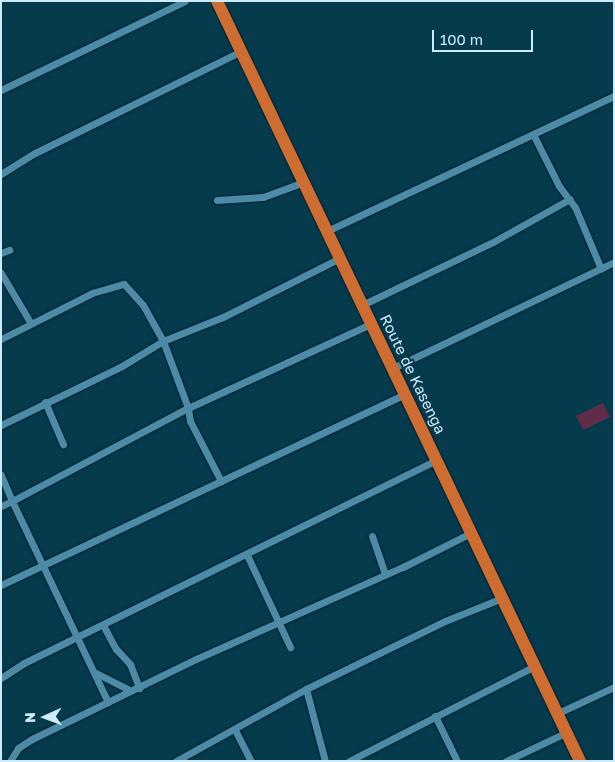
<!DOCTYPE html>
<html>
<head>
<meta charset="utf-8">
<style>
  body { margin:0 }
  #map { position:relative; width:615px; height:762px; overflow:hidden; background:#063b4e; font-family:"Golos Text",sans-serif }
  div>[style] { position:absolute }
  .green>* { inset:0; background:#612c47 }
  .roads { filter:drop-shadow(0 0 1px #00212e) drop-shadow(0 0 1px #00212e) }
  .street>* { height:7px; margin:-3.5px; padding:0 3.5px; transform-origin:3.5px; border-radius:3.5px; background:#4d8aa6 }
  .highway>* { height:12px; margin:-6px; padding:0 6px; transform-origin:6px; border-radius:6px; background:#cd6d32 }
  span { translate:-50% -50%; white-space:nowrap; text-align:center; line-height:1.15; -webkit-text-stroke:4px #063b4e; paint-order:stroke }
  .street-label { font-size:15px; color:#cdecfb }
  .frame { position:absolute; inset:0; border:2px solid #cdecfb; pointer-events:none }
  .north { position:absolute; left:20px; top:692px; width:50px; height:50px; -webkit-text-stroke:4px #063b4e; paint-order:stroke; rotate:268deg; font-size:14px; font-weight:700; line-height:20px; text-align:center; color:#cdecfb }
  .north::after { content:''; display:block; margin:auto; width:18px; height:22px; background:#cdecfb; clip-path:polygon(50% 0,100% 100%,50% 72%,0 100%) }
  .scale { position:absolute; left:432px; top:30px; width:101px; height:22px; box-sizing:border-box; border:2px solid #cdecfb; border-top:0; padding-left:6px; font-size:15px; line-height:18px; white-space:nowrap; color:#cdecfb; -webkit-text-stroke:4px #063b4e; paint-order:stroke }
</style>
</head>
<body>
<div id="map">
  <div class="green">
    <i style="clip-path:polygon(603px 403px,610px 417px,583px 430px,576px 416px)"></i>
  </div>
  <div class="roads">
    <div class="street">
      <i style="left:1px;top:90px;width:204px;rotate:-25.8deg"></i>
      <i style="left:534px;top:136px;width:56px;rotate:63.4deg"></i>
      <i style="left:559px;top:186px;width:26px;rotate:53deg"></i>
      <i style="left:575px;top:207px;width:67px;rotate:67.2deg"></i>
      <i style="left:1px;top:174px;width:40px;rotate:-32deg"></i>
      <i style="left:35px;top:153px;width:230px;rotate:-26.3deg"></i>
      <i style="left:217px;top:200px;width:46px;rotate:-3.7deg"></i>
      <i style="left:263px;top:197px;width:44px;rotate:-20.1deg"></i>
      <i style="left:327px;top:231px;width:317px;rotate:-25.2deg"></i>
      <i style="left:1px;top:253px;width:9px;rotate:-21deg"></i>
      <i style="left:1px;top:273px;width:57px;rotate:59.4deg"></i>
      <i style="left:362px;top:305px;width:145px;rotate:-25.7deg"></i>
      <i style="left:493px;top:242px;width:88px;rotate:-29.2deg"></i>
      <i style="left:1px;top:339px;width:102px;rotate:-26.8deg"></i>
      <i style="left:92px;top:293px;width:33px;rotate:-16deg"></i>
      <i style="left:124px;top:284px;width:28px;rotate:48deg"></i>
      <i style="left:143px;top:305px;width:41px;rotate:60.9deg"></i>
      <i style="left:163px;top:341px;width:72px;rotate:69.5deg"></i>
      <i style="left:188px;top:408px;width:13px;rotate:81deg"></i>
      <i style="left:190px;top:421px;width:68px;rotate:62.7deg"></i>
      <i style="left:393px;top:368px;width:245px;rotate:-25.6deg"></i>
      <i style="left:45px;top:402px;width:46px;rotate:66.8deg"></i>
      <i style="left:1px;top:425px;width:135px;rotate:-26deg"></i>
      <i style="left:122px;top:366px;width:48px;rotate:-31.4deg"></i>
      <i style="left:163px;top:341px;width:65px;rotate:-21.8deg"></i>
      <i style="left:223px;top:317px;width:131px;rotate:-26.8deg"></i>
      <i style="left:1px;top:475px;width:28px;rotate:67deg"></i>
      <i style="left:12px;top:501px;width:199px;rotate:-27.9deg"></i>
      <i style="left:188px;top:408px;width:201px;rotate:-24.7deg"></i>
      <i style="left:1px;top:506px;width:12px;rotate:-24deg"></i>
      <i style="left:12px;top:501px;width:223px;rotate:64.5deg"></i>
      <i style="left:372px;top:536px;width:40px;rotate:71.1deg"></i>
      <i style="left:247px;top:555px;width:102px;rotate:64.9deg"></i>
      <i style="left:1px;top:585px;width:447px;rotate:-25.3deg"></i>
      <i style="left:103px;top:625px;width:27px;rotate:62deg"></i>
      <i style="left:116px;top:649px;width:21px;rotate:47deg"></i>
      <i style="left:130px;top:664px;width:26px;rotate:69deg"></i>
      <i style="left:96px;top:673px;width:39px;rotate:27deg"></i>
      <i style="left:1px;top:678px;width:27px;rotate:-33deg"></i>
      <i style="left:24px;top:663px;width:460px;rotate:-26.2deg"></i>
      <i style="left:306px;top:689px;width:74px;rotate:75.2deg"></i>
      <i style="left:558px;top:713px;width:62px;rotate:-24.9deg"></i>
      <i style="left:435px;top:716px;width:50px;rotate:63.9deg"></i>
      <i style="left:235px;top:730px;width:35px;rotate:63deg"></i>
      <i style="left:10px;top:761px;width:15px;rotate:-58deg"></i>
      <i style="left:18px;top:748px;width:17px;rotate:-33deg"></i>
      <i style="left:32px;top:739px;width:182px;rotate:-26deg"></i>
      <i style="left:196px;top:659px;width:227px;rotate:-24deg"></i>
      <i style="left:403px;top:567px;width:76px;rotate:-26.6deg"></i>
      <i style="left:176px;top:761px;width:149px;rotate:-29deg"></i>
      <i style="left:306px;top:689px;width:155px;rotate:-26.1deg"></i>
      <i style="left:445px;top:621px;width:61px;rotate:-22deg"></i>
      <i style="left:349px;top:761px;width:209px;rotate:-27.1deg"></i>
      <i style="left:506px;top:761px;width:68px;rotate:-25.4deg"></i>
    </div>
    <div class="highway">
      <i style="left:217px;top:1px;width:842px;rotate:64.47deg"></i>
    </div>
  </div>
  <div class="street-label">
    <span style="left:413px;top:374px;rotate:64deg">Route de Kasenga</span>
  </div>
  <div class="frame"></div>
  <div class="north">N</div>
  <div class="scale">100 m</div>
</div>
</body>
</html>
